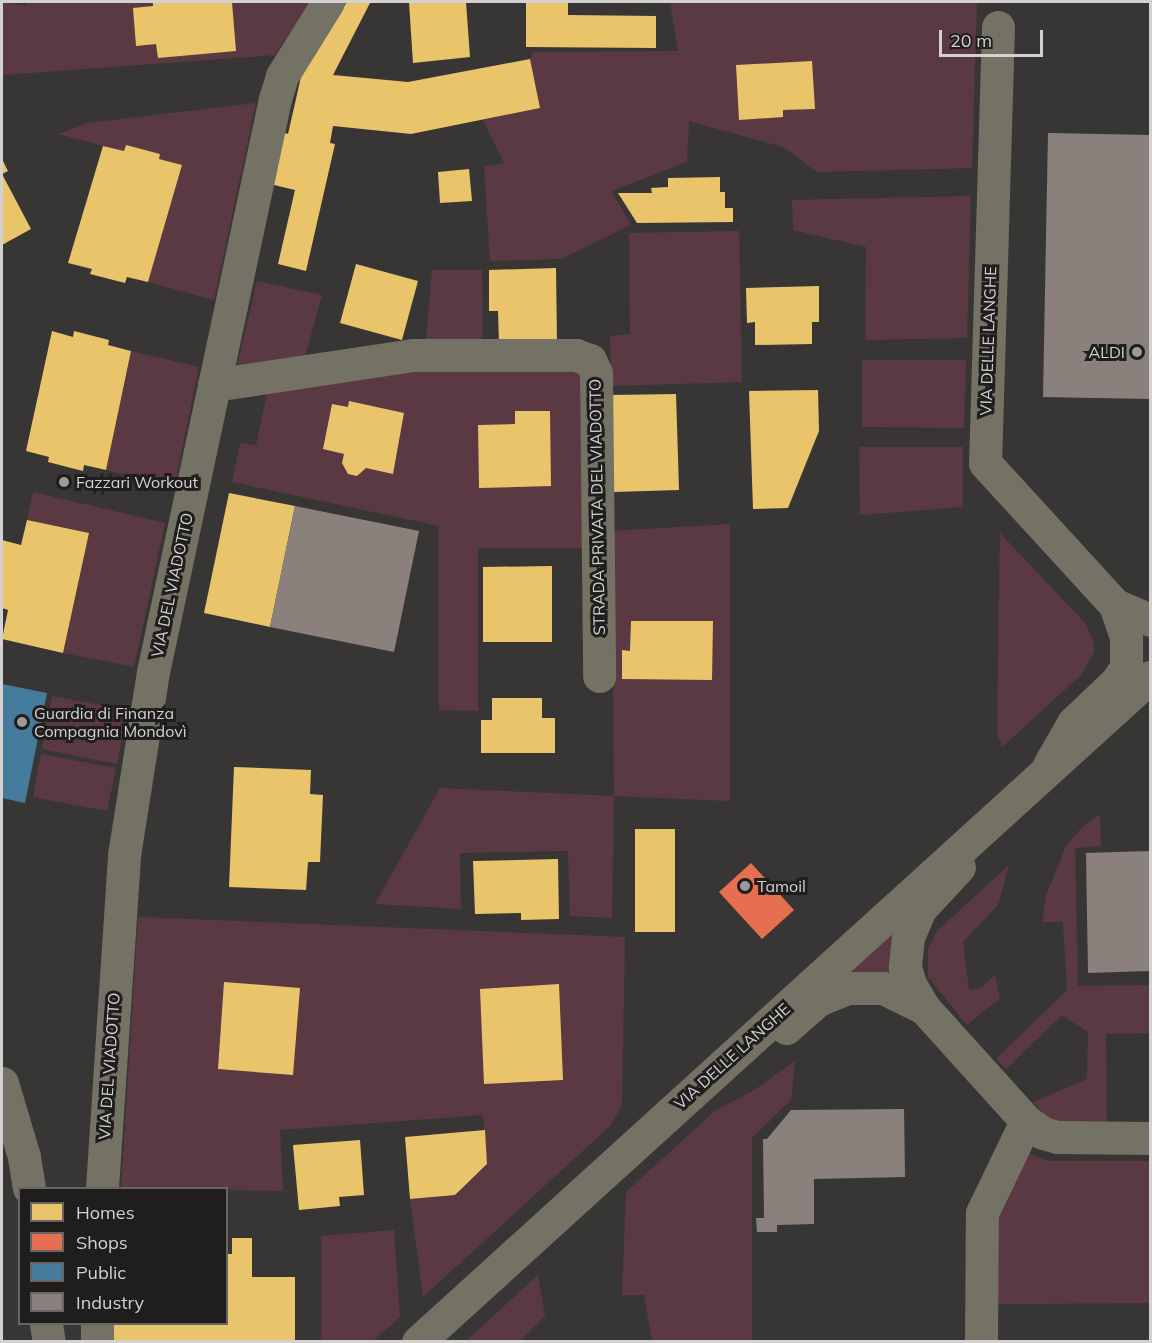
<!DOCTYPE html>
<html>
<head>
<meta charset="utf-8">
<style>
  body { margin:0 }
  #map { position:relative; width:1152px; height:1343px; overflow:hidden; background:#383635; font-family:Mulish,sans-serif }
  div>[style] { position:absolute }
  .green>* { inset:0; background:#5b3943 }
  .homes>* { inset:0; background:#e9c46a }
  .shops>* { inset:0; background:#e76f51 }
  .public>* { inset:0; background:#457b9d }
  .industry>* { inset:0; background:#8a817c }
  .minor>* { height:33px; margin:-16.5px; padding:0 16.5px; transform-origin:16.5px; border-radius:16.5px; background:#747265 }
  .major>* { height:33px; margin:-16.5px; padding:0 16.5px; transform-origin:16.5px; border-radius:16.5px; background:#747264 }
  .dots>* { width:16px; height:16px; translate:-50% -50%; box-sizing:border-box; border:3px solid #1f1e1d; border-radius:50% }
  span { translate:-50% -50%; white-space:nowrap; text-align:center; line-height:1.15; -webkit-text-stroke:6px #1f1e1d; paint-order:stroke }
  .street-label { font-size:16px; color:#d4d2d1 }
  .poi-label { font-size:16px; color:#d4d2d1 }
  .right { translate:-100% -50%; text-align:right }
  .left { translate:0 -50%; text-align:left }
  .frame { position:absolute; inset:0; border:3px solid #d4d2d1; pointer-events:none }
  .legend { position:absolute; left:18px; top:1187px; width:210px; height:138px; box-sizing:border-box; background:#1f1e1d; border:2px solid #676665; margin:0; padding:8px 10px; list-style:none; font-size:18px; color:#d4d2d1 }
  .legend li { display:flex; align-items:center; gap:12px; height:30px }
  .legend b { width:30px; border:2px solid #676665 }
  .scale { position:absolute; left:939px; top:30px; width:104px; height:27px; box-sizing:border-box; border:3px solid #d4d2d1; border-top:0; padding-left:8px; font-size:18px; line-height:21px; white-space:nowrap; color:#d4d2d1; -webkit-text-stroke:4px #1f1e1d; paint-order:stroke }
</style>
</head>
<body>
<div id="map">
  <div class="green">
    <i style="clip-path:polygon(2px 2px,26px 6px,28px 2px,311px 2px,275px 55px,2px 75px)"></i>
    <i style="clip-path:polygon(670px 2px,977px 2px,972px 168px,817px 172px,783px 147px,689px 121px,687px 162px,611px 191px,631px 225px,561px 259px,490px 261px,484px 166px,504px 163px,483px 120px,540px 108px,530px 59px,533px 52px,678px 51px)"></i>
    <i style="clip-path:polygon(256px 103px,214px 300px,148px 282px,182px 165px,159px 159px,160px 154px,126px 145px,124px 151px,58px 134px,88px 123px)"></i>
    <i style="clip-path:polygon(971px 196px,967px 338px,865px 340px,866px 247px,793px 230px,792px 200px)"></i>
    <i style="clip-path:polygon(739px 231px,742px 382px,611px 386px,610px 336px,630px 334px,629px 233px)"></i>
    <i style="clip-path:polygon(432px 270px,482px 270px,483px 344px,426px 343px)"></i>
    <i style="clip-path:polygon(257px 281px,322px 295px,304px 360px,236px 370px)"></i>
    <i style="clip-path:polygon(131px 351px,199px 367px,174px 488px,106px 470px)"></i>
    <i style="clip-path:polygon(862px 360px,966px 360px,964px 428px,862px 427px)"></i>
    <i style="clip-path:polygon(411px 365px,580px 366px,583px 548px,478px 548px,478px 711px,439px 710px,439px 526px,232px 482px,240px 443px,256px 445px,268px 388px)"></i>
    <i style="clip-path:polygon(859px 447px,963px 447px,963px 507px,860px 515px)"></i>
    <i style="clip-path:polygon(33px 492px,165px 523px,134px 667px,63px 653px,89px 533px,27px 520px)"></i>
    <i style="clip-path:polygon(730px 524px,730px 801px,614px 796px,612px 918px,570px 916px,568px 851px,460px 853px,461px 909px,375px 904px,440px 788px,614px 796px,612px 531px)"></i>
    <i style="clip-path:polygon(1000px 533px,1085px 623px,1093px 640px,1094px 652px,1082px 674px,1002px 747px,997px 733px)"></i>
    <i style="clip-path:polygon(52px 696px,127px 710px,117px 764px,42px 749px)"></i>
    <i style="clip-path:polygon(41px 754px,116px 768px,107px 811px,33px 797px)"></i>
    <i style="clip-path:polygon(1100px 815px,1101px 846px,1075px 848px,1078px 986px,1150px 985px,1150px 1033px,1106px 1034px,1107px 1125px,1062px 1124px,1045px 1115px,1033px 1102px,1087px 1079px,1088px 1032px,1062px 1015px,1006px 1069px,996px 1059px,1067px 990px,1063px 922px,1042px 922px,1046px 896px,1066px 846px,1083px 826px)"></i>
    <i style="clip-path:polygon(1009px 865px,998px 905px,963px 942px,969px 990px,981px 988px,995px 975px,1000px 998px,967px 1025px,928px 977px,928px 949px,937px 931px)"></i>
    <i style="clip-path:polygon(138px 917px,625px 937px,622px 1105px,610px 1126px,423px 1297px,410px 1199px,455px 1195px,487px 1165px,483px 1115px,280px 1130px,283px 1191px,121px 1188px)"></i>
    <i style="clip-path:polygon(895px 931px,898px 983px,848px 974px)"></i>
    <i style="clip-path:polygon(795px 1061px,791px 1100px,752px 1138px,752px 1341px,652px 1341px,644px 1295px,622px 1295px,626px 1192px,716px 1110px,753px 1091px)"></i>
    <i style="clip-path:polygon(1027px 1153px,1048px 1161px,1150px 1161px,1150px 1303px,997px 1304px,997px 1217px)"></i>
    <i style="clip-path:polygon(394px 1230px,400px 1317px,373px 1341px,321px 1341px,321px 1236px)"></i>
    <i style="clip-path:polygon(538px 1275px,545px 1316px,520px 1341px,466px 1341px)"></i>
  </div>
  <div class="homes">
    <i style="clip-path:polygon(153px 2px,232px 2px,236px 51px,158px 58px,156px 44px,136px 46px,133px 8px,153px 6px)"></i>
    <i style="clip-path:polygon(347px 2px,370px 3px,333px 75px,408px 82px,530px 59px,540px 108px,411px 134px,333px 126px,330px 143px,335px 144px,306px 271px,278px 264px,295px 190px,270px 184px,282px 132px,288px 134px,303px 68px)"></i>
    <i style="clip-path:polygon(409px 2px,466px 2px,470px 57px,413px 63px)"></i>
    <i style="clip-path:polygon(526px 2px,568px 2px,568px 15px,656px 16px,656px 48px,526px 47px)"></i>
    <i style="clip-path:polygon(812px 61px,815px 109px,783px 110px,783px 117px,739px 120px,736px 65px)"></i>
    <i style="clip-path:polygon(126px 145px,160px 154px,159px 159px,182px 165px,148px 282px,127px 277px,125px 283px,90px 274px,92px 269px,68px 263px,103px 146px,124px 151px)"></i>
    <i style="clip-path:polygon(2px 159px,8px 171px,2px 174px,31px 229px,2px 245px)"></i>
    <i style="clip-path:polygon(469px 169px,472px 201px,440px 203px,438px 172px)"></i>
    <i style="clip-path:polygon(720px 177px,720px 192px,725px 192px,725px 208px,733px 208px,733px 222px,637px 223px,618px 193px,652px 193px,651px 188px,668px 187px,668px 178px)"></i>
    <i style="clip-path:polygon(356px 264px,418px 281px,402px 340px,340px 323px)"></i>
    <i style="clip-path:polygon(556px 268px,557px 343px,499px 344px,498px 311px,489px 311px,489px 270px)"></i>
    <i style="clip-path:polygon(819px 286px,819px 322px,812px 322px,812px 344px,755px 345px,755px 322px,747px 323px,746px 288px)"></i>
    <i style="clip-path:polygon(52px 331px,73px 337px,74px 331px,109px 340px,108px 345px,131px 351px,106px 470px,84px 465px,83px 471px,48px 462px,49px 457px,26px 451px)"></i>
    <i style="clip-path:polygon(818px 390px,819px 431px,788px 508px,753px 509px,749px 391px)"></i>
    <i style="clip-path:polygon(676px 394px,679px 490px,613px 492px,611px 395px)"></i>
    <i style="clip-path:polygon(349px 401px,404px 413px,393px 474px,366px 468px,357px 476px,348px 474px,342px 463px,344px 454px,323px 449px,332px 404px,348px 407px)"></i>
    <i style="clip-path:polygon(515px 411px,550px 411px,551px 486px,479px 488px,478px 425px,515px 424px)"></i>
    <i style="clip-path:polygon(229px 493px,295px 506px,270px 627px,204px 613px)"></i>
    <i style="clip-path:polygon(27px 520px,89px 533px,63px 653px,2px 639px,8px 610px,2px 608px,2px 540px,21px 545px)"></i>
    <i style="clip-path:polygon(552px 566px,552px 642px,483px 642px,483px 567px)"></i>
    <i style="clip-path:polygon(631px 621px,713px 621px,712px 680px,622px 679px,622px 650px,630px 651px)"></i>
    <i style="clip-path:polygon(492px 698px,542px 698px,542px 718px,555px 718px,555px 753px,481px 753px,481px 720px,492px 720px)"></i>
    <i style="clip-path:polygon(234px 767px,311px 770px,310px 794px,323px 795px,320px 862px,308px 862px,306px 890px,229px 887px)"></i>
    <i style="clip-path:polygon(635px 829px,675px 829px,675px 932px,635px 932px)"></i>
    <i style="clip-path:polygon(558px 859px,559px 919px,521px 920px,521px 913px,475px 914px,473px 861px)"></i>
    <i style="clip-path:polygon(224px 982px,300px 988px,293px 1075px,218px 1069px)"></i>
    <i style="clip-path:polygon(559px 984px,563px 1080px,484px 1084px,480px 989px)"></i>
    <i style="clip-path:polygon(485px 1130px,487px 1164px,455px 1195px,410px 1199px,405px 1137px)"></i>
    <i style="clip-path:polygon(360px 1140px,364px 1195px,339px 1197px,340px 1206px,299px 1210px,293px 1145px)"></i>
    <i style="clip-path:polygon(232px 1238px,252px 1238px,252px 1277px,295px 1277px,295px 1341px,114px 1341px,114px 1324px,226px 1324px,226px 1254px,232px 1254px)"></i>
  </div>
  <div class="shops">
    <i style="clip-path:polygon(751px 863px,794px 910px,762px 939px,719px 892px)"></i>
  </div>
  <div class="public">
    <i style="clip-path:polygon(2px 684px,47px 693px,25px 803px,2px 798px)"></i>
  </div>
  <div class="industry">
    <i style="clip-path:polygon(1048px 133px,1150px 135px,1150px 399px,1043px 397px)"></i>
    <i style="clip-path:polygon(295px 506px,419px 531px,394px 652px,270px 627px)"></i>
    <i style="clip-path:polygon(1150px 851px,1150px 971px,1088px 973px,1086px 853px)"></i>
    <i style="clip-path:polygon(904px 1109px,905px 1177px,814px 1179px,814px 1224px,777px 1225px,777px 1232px,757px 1232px,756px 1218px,764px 1218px,763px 1139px,767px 1139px,791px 1110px)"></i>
  </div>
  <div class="minor">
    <i style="left:998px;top:27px;width:436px;rotate:91.7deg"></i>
    <i style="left:985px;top:463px;width:193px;rotate:47.5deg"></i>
    <i style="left:1115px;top:605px;width:38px;rotate:23deg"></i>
    <i style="left:214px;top:385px;width:201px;rotate:-8.6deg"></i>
    <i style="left:413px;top:355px;width:163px"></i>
    <i style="left:576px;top:355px;width:15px;rotate:20deg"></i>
    <i style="left:590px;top:360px;width:14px;rotate:65deg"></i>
    <i style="left:596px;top:373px;width:303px;rotate:89.4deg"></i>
    <i style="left:1049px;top:765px;width:48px;rotate:-60.3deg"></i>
    <i style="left:1073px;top:723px;width:61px;rotate:-43.7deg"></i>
    <i style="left:1117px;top:681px;width:17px;rotate:-57deg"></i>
    <i style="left:1126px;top:667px;width:30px;rotate:-90deg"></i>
    <i style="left:1126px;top:637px;width:34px;rotate:-109deg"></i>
    <i style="left:959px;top:867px;width:57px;rotate:132.9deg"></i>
    <i style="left:920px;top:909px;width:30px;rotate:113deg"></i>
    <i style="left:908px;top:937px;width:30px;rotate:96deg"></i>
    <i style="left:905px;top:967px;width:18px;rotate:74deg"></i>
    <i style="left:910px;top:984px;width:28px;rotate:60deg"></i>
    <i style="left:924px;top:1008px;width:152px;rotate:47.9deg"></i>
    <i style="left:1026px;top:1121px;width:21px;rotate:35deg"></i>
    <i style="left:1043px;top:1133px;width:15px;rotate:16deg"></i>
    <i style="left:1057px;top:1137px;width:93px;rotate:0.6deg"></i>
    <i style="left:786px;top:1028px;width:43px;rotate:-41.2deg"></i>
    <i style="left:818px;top:1000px;width:32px;rotate:-22deg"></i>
    <i style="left:848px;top:988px;width:35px"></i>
    <i style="left:883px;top:988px;width:46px;rotate:26deg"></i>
    <i style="left:2px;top:1083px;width:77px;rotate:73.4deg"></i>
    <i style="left:24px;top:1157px;width:31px;rotate:81deg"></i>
    <i style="left:102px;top:1188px;width:334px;rotate:-86.2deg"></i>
    <i style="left:124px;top:855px;width:185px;rotate:-81deg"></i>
    <i style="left:153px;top:672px;width:586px;rotate:-77.98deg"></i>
    <i style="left:275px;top:99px;width:24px;rotate:-73deg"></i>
    <i style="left:282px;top:76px;width:87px;rotate:-58.1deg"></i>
    <i style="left:46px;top:1324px;width:18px;rotate:81deg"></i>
    <i style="left:97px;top:1342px;width:18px;rotate:-90deg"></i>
    <i style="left:981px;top:1342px;width:129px;rotate:-89.6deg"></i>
    <i style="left:982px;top:1213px;width:102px;rotate:-64.4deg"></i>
  </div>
  <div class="major">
    <i style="left:418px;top:1342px;width:989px;rotate:-42.25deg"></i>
  </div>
  <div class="dots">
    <i style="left:1137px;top:352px;background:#9d9b9a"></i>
    <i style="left:64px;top:482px;background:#9d9b9a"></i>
    <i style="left:22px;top:722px;background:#9d9b9a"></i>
    <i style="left:745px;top:886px;background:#9d9b9a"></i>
  </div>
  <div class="street-label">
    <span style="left:988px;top:341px;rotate:-88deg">VIA DELLE LANGHE</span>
    <span style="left:597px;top:507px;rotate:-91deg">STRADA PRIVATA DEL VIADOTTO</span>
    <span style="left:172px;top:585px;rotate:-78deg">VIA DEL VIADOTTO</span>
    <span style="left:732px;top:1056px;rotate:-42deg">VIA DELLE LANGHE</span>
    <span style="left:109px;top:1066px;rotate:-86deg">VIA DEL VIADOTTO</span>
  </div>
  <div class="poi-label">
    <span class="right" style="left:1125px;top:352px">ALDI</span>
    <span class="left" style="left:76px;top:482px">Fazzari Workout</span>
    <span class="left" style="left:34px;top:722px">Guardia di Finanza<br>Compagnia Mondovì</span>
    <span class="left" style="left:757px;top:886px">Tamoil</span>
  </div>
  <div class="frame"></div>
  <ul class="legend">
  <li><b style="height:16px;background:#e9c46a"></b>Homes</li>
  <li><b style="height:16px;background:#e76f51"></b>Shops</li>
  <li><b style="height:16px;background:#457b9d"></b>Public</li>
  <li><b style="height:16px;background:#8a817c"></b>Industry</li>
  </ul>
  <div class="scale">20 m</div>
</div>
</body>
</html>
